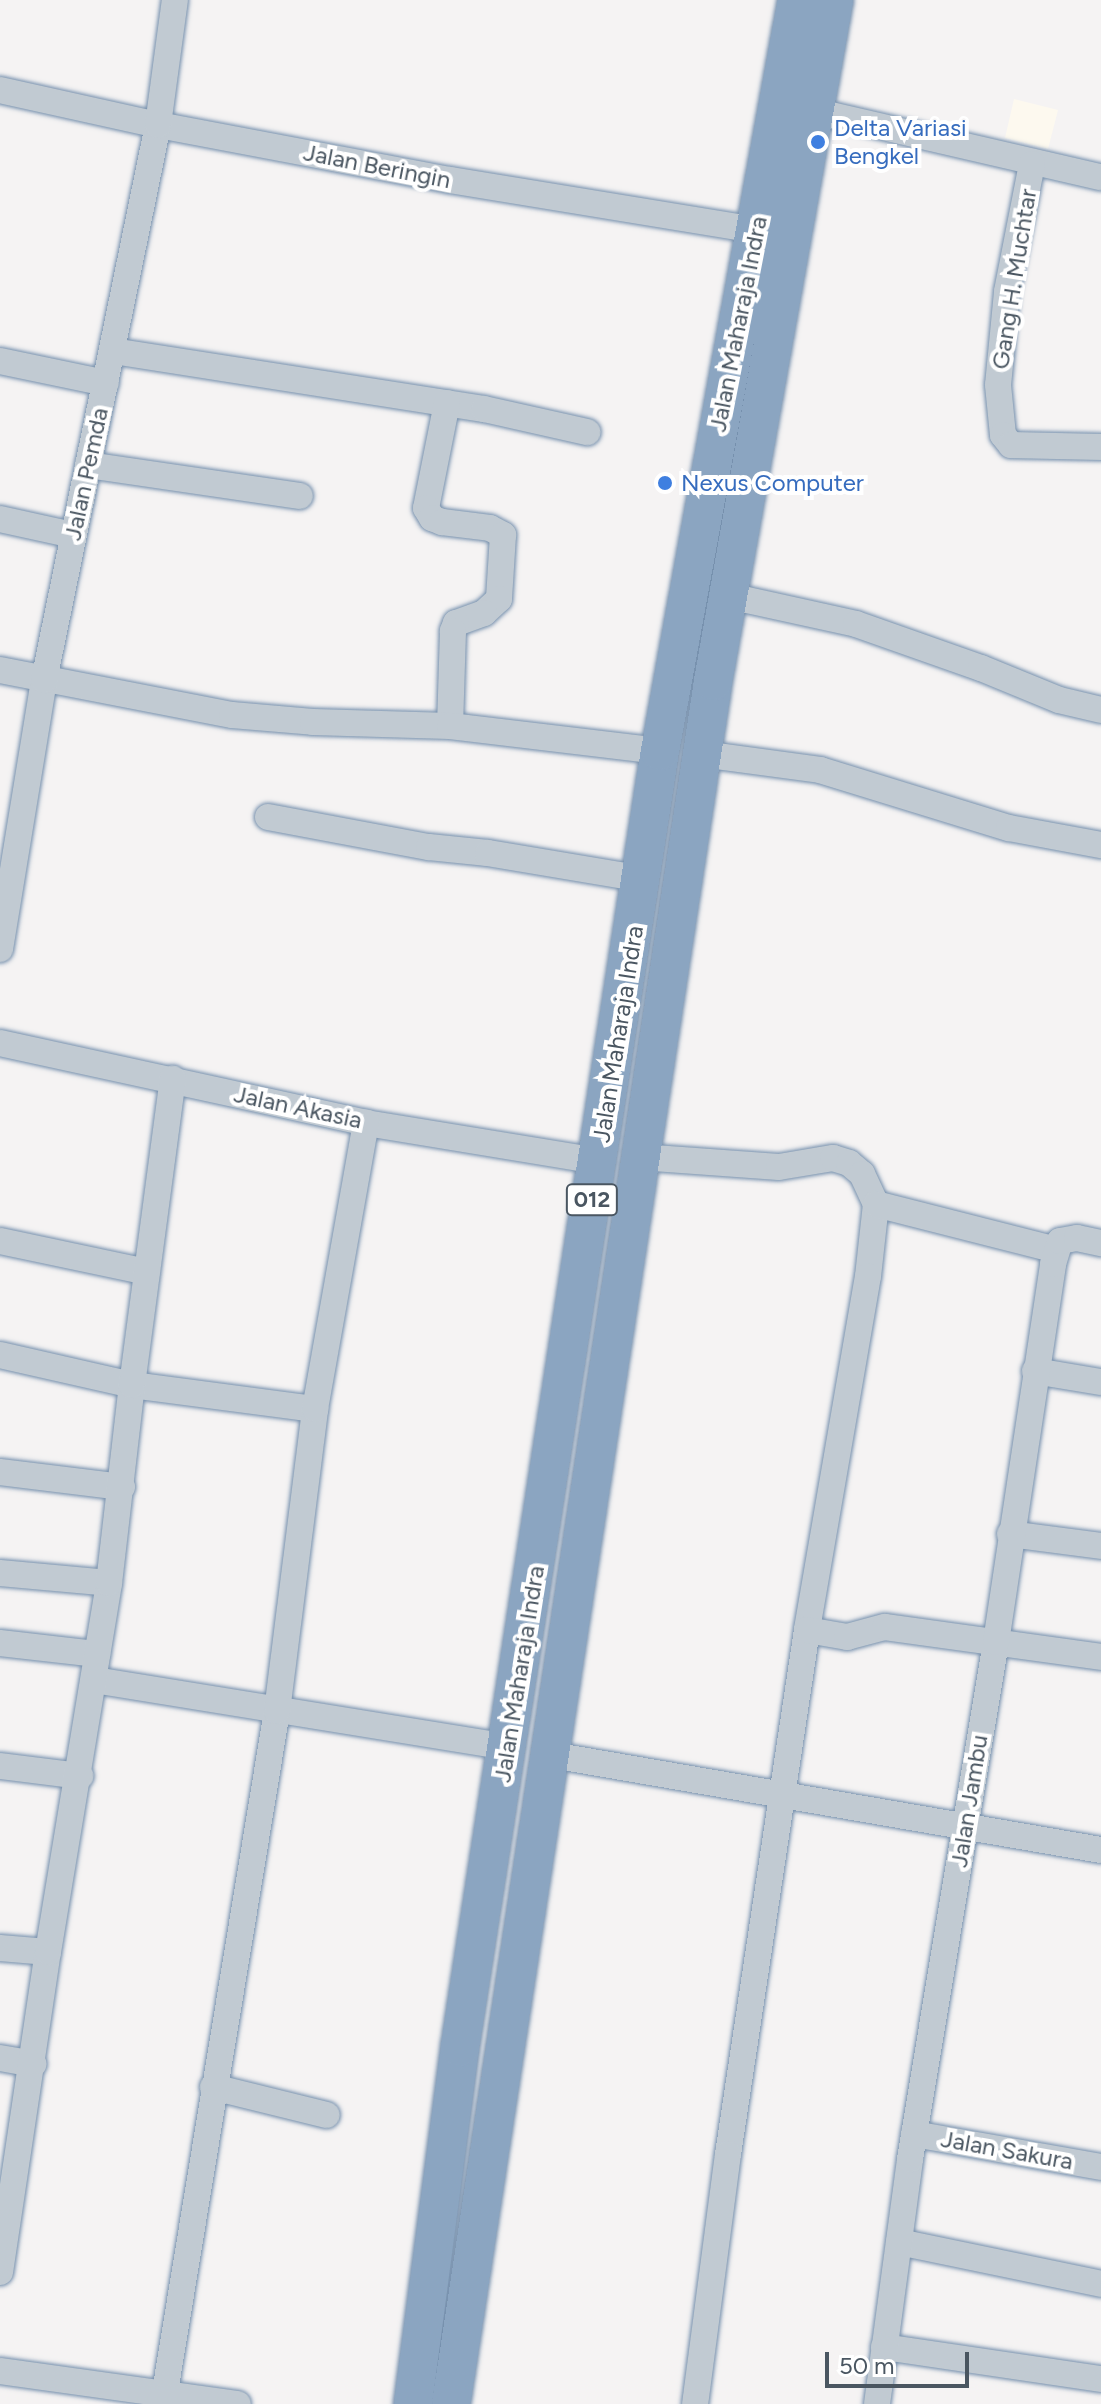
<!DOCTYPE html>
<html>
<head>
<meta charset="utf-8">
<style>
  body { margin:0 }
  #map { position:relative; width:1101px; height:2404px; overflow:hidden; background:#f5f3f3; font-family:Figtree,sans-serif }
  div>[style] { position:absolute }
  .commercial>* { inset:0; background:#fdf9ef }
  .roads { filter:drop-shadow(0 0 2px #7690ad) drop-shadow(0 0 2px #7690ad) }
  .minor>* { height:26px; margin:-13px; padding:0 13px; transform-origin:13px; border-radius:13px; background:#c1cad2 }
  .highway>* { height:38px; margin:-19px; padding:0 19px; transform-origin:19px; border-radius:19px; background:#8ba5c1 }
  .dots>* { width:22px; height:22px; translate:-50% -50%; box-sizing:border-box; border:4px solid #fff; border-radius:50% }
  span { translate:-50% -50%; white-space:nowrap; text-align:center; line-height:1.15; -webkit-text-stroke:8px #fff; paint-order:stroke }
  .shield-label span { padding:2px 6px; background:#fff; border:2px solid; border-radius:6px; -webkit-text-stroke-width:0 }
  .shield-label { font-size:22px; color:#4a5661; font-weight:700 }
  .shop-label { font-size:24px; color:#366cbe }
  .left { translate:0 -50%; text-align:left }
  .street-label { font-size:24px; color:#4a5661 }
  .scale { position:absolute; left:825px; top:2352px; width:144px; height:36px; box-sizing:border-box; border:4px solid #4a5661; border-top:0; padding-left:10px; font-size:24px; line-height:28px; white-space:nowrap; color:#4a5661; -webkit-text-stroke:6px #fff; paint-order:stroke }
</style>
</head>
<body>
<div id="map">
  <div class="commercial">
    <i style="clip-path:polygon(1014px 99px,1058px 110px,1048px 149px,1005px 138px)"></i>
  </div>
  <div class="roads">
    <div class="minor">
      <i style="left:0;top:90px;width:162px;rotate:12.5deg"></i>
      <i style="left:158px;top:125px;width:297px;rotate:10.7deg"></i>
      <i style="left:450px;top:180px;width:310px;rotate:9.3deg"></i>
      <i style="left:814px;top:111px;width:294px;rotate:13deg"></i>
      <i style="left:1032px;top:164px;width:130px;rotate:101.1deg"></i>
      <i style="left:1007px;top:292px;width:93px;rotate:95.5deg"></i>
      <i style="left:998px;top:385px;width:50px;rotate:84.3deg"></i>
      <i style="left:1003px;top:435px;width:13px;rotate:51deg"></i>
      <i style="left:1011px;top:445px;width:90px;rotate:1.3deg"></i>
      <i style="left:113px;top:351px;width:376px;rotate:8.9deg"></i>
      <i style="left:484px;top:409px;width:106px;rotate:12.6deg"></i>
      <i style="left:0;top:361px;width:108px;rotate:11.7deg"></i>
      <i style="left:447px;top:403px;width:107px;rotate:101.3deg"></i>
      <i style="left:426px;top:508px;width:12px;rotate:59deg"></i>
      <i style="left:432px;top:518px;width:11px;rotate:22deg"></i>
      <i style="left:442px;top:522px;width:48px;rotate:7.1deg"></i>
      <i style="left:490px;top:528px;width:15px;rotate:28deg"></i>
      <i style="left:503px;top:535px;width:64px;rotate:93.6deg"></i>
      <i style="left:499px;top:599px;width:21px;rotate:137deg"></i>
      <i style="left:484px;top:613px;width:30px;rotate:160deg"></i>
      <i style="left:456px;top:623px;width:9px;rotate:111deg"></i>
      <i style="left:453px;top:631px;width:95px;rotate:91.8deg"></i>
      <i style="left:88px;top:465px;width:214px;rotate:8.3deg"></i>
      <i style="left:0;top:519px;width:75px;rotate:12.4deg"></i>
      <i style="left:729px;top:596px;width:130px;rotate:12.4deg"></i>
      <i style="left:856px;top:624px;width:133px;rotate:19.4deg"></i>
      <i style="left:981px;top:668px;width:84px;rotate:22.3deg"></i>
      <i style="left:1059px;top:700px;width:43px;rotate:13.4deg"></i>
      <i style="left:0;top:670px;width:236px;rotate:11deg"></i>
      <i style="left:232px;top:715px;width:81px;rotate:4.9deg"></i>
      <i style="left:313px;top:722px;width:137px;rotate:1.7deg"></i>
      <i style="left:450px;top:726px;width:211px;rotate:6.8deg"></i>
      <i style="left:702px;top:754px;width:119px;rotate:7.7deg"></i>
      <i style="left:820px;top:770px;width:198px;rotate:17.1deg"></i>
      <i style="left:1009px;top:828px;width:94px;rotate:10.5deg"></i>
      <i style="left:268px;top:817px;width:164px;rotate:10.6deg"></i>
      <i style="left:429px;top:847px;width:59px;rotate:5.8deg"></i>
      <i style="left:488px;top:853px;width:157px;rotate:9.5deg"></i>
      <i style="left:0;top:949px;width:273px;rotate:-80.7deg"></i>
      <i style="left:44px;top:680px;width:567px;rotate:-78.39deg"></i>
      <i style="left:158px;top:125px;width:126px;rotate:-82.3deg"></i>
      <i style="left:0;top:1043px;width:375px;rotate:12.3deg"></i>
      <i style="left:366px;top:1123px;width:234px;rotate:9.3deg"></i>
      <i style="left:640px;top:1157px;width:139px;rotate:4.1deg"></i>
      <i style="left:779px;top:1167px;width:55px;rotate:-9.5deg"></i>
      <i style="left:833px;top:1158px;width:17px;rotate:17deg"></i>
      <i style="left:849px;top:1163px;width:17px;rotate:40deg"></i>
      <i style="left:862px;top:1174px;width:33px;rotate:65deg"></i>
      <i style="left:876px;top:1204px;width:72px;rotate:96.3deg"></i>
      <i style="left:868px;top:1276px;width:359px;rotate:99.8deg"></i>
      <i style="left:807px;top:1630px;width:530px;rotate:98.57deg"></i>
      <i style="left:728px;top:2154px;width:252px;rotate:97.5deg"></i>
      <i style="left:876px;top:1204px;width:186px;rotate:14.3deg"></i>
      <i style="left:0;top:1241px;width:150px;rotate:11.9deg"></i>
      <i style="left:0;top:1355px;width:135px;rotate:12.8deg"></i>
      <i style="left:132px;top:1385px;width:185px;rotate:7.5deg"></i>
      <i style="left:1035px;top:1371px;width:67px;rotate:9.5deg"></i>
      <i style="left:0;top:1472px;width:123px;rotate:7deg"></i>
      <i style="left:1010px;top:1534px;width:92px;rotate:7.5deg"></i>
      <i style="left:0;top:1573px;width:109px;rotate:5.2deg"></i>
      <i style="left:807px;top:1630px;width:41px;rotate:9.9deg"></i>
      <i style="left:847px;top:1637px;width:39px;rotate:-15deg"></i>
      <i style="left:885px;top:1627px;width:218px;rotate:7.9deg"></i>
      <i style="left:0;top:1643px;width:98px;rotate:6.5deg"></i>
      <i style="left:94px;top:1680px;width:418px;rotate:9.2deg"></i>
      <i style="left:552px;top:1755px;width:557px;rotate:9.82deg"></i>
      <i style="left:0;top:1766px;width:81px;rotate:7.1deg"></i>
      <i style="left:0;top:1948px;width:48px;rotate:4.8deg"></i>
      <i style="left:0;top:2058px;width:34px;rotate:10deg"></i>
      <i style="left:213px;top:2087px;width:117px;rotate:13.8deg"></i>
      <i style="left:914px;top:2134px;width:190px;rotate:10deg"></i>
      <i style="left:899px;top:2242px;width:206px;rotate:11.7deg"></i>
      <i style="left:0;top:2272px;width:324px;rotate:-81.5deg"></i>
      <i style="left:48px;top:1952px;width:374px;rotate:-80.6deg"></i>
      <i style="left:109px;top:1583px;width:199px;rotate:-83.4deg"></i>
      <i style="left:132px;top:1385px;width:309px;rotate:-82.4deg"></i>
      <i style="left:884px;top:2347px;width:219px;rotate:8.4deg"></i>
      <i style="left:0;top:2371px;width:240px;rotate:7.9deg"></i>
      <i style="left:163px;top:2404px;width:702px;rotate:-80.66deg"></i>
      <i style="left:277px;top:1711px;width:304px;rotate:-82.8deg"></i>
      <i style="left:315px;top:1409px;width:291px;rotate:-79.9deg"></i>
      <i style="left:877px;top:2404px;width:247px;rotate:-82.3deg"></i>
      <i style="left:910px;top:2159px;width:524px;rotate:-80.56deg"></i>
      <i style="left:996px;top:1642px;width:382px;rotate:-81.4deg"></i>
      <i style="left:1053px;top:1264px;width:24px;rotate:-73deg"></i>
      <i style="left:1060px;top:1241px;width:17px;rotate:-10deg"></i>
      <i style="left:1077px;top:1238px;width:25px;rotate:12deg"></i>
    </div>
    <div class="highway">
      <i style="left:413px;top:2404px;width:360px;rotate:-82.5deg"></i>
      <i style="left:460px;top:2047px;width:1311px;rotate:-81.23deg"></i>
      <i style="left:660px;top:751px;width:763px;rotate:-79.66deg"></i>
      <i style="left:451px;top:2404px;width:1743px;rotate:-81.35deg"></i>
      <i style="left:713px;top:681px;width:692px;rotate:-79.92deg"></i>
    </div>
  </div>
  <div class="dots">
    <i style="left:818px;top:142px;background:#3f7fe0"></i>
    <i style="left:665px;top:483px;background:#3f7fe0"></i>
  </div>
  <div class="shield-label">
    <span style="left:592px;top:1200px">012</span>
  </div>
  <div class="shop-label">
    <span class="left" style="left:834px;top:142px">Delta Variasi<br>Bengkel</span>
    <span class="left" style="left:681px;top:483px">Nexus Computer</span>
  </div>
  <div class="street-label">
    <span style="left:377px;top:166px;rotate:11deg">Jalan Beringin</span>
    <span style="left:1014px;top:279px;rotate:-81deg">Gang H. Muchtar</span>
    <span style="left:738px;top:324px;rotate:-79deg">Jalan Maharaja Indra</span>
    <span style="left:86px;top:474px;rotate:-78deg">Jalan Pemda</span>
    <span style="left:618px;top:1034px;rotate:-81deg">Jalan Maharaja Indra</span>
    <span style="left:298px;top:1107px;rotate:12deg">Jalan Akasia</span>
    <span style="left:519px;top:1674px;rotate:-81deg">Jalan Maharaja Indra</span>
    <span style="left:969px;top:1801px;rotate:-81deg">Jalan Jambu</span>
    <span style="left:1007px;top:2150px;rotate:10deg">Jalan Sakura</span>
  </div>
  <div class="scale">50 m</div>
</div>
</body>
</html>
